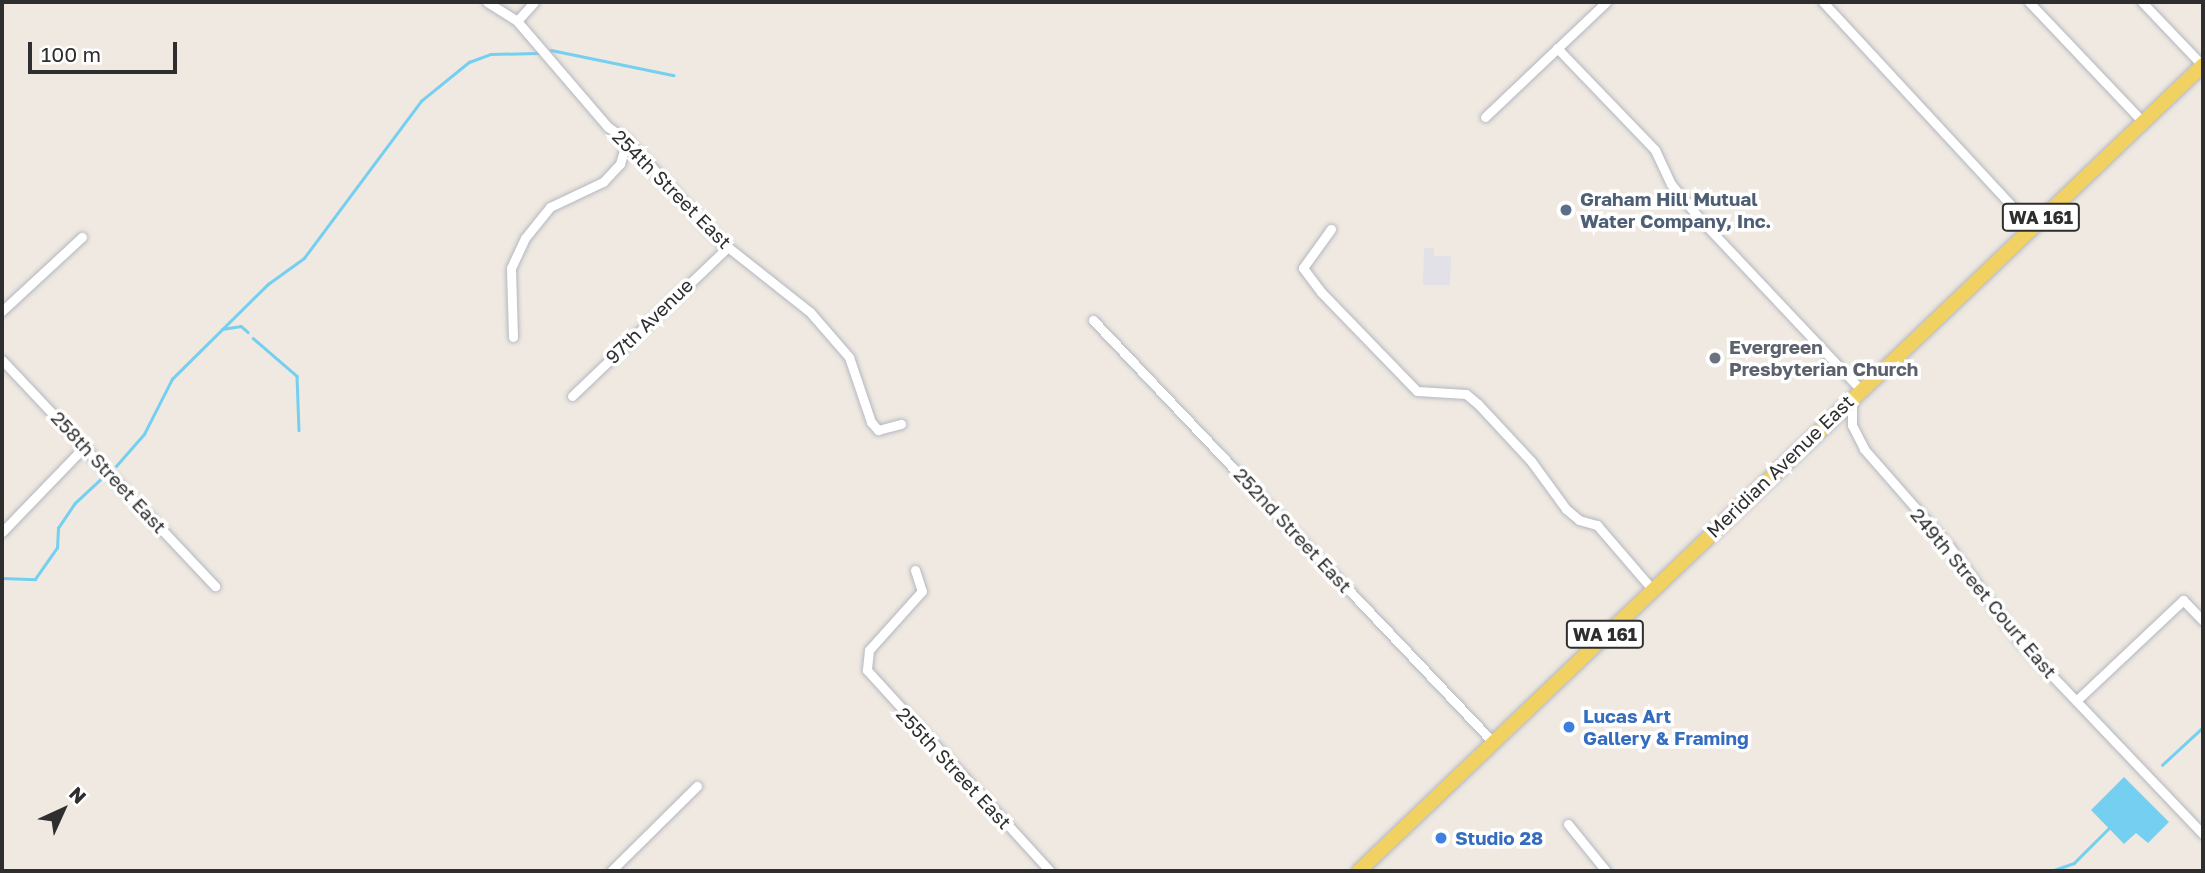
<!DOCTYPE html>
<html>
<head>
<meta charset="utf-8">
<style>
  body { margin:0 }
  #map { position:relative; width:2205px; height:873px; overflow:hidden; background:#efe9e1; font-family:"Golos Text",sans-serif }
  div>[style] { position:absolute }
  .industrial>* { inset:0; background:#e3e1e8 }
  .water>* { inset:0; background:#75cff0 }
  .stream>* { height:2.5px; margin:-1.25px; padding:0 1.25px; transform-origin:1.25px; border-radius:1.25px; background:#75cff0 }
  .roads { filter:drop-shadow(0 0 2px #b4b7c1) drop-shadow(0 0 2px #b4b7c1) }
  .street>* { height:9px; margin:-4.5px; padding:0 4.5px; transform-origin:4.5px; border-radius:4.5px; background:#fff }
  .primary>* { height:14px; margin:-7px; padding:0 7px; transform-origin:7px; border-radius:7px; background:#f2d163 }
  .dots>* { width:19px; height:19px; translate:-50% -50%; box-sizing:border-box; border:4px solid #fff; border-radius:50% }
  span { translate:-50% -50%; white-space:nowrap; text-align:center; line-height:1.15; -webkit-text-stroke:7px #fff; paint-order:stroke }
  .shield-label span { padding:2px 5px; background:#fff; border:2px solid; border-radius:5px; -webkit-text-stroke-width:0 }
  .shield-label { font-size:18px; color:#2e2e2e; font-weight:700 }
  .street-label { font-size:19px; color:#2e2e2e }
  .service-label { font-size:19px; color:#4e5e75; font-weight:700 }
  .left { translate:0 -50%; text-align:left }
  .worship-label { font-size:19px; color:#5b616d; font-weight:700 }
  .shop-label { font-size:19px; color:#366cbe; font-weight:700 }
  .frame { position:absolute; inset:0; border:4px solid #2e2e2e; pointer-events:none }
  .north { position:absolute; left:28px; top:775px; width:70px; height:70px; -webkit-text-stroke:5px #fff; paint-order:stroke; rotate:45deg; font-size:19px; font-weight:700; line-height:28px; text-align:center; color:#2e2e2e }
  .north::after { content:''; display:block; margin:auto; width:24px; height:32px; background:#2e2e2e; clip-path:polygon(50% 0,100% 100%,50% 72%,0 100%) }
  .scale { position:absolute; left:28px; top:42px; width:149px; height:32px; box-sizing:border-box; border:4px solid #2e2e2e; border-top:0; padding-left:9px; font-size:21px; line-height:24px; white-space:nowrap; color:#2e2e2e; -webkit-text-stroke:5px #fff; paint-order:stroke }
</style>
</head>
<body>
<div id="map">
  <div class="industrial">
    <i style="clip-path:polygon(1424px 248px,1434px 248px,1434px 256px,1451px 256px,1450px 285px,1423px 285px)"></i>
  </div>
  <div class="water">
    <i style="clip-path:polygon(2124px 777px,2169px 822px,2148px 843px,2136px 833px,2124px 844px,2091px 810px)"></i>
  </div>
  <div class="stream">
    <i style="left:551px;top:50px;width:125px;rotate:11.6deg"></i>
    <i style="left:222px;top:329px;width:19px;rotate:-9deg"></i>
    <i style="left:241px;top:326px;width:9px;rotate:41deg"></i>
    <i style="left:253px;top:338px;width:58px;rotate:40.8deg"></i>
    <i style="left:297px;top:376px;width:54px;rotate:87.9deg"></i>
    <i style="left:116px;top:466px;width:43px;rotate:-48.8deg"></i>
    <i style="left:144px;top:434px;width:62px;rotate:-63deg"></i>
    <i style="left:172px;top:379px;width:135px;rotate:-44.7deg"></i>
    <i style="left:268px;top:284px;width:44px;rotate:-35.8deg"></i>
    <i style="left:304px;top:258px;width:196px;rotate:-53.3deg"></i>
    <i style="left:421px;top:101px;width:62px;rotate:-39.1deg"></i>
    <i style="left:469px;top:62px;width:23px;rotate:-20deg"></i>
    <i style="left:491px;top:54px;width:47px;rotate:-1.2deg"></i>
    <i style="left:2px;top:578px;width:33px;rotate:2deg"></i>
    <i style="left:35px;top:579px;width:38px;rotate:-55deg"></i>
    <i style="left:57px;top:548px;width:20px;rotate:-87deg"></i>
    <i style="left:58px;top:528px;width:30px;rotate:-56deg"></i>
    <i style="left:75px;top:503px;width:38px;rotate:-43deg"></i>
    <i style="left:2203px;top:722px;width:2px;rotate:90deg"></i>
    <i style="left:2162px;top:765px;width:56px;rotate:-42.8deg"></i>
    <i style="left:2051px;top:871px;width:24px;rotate:-19deg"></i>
    <i style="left:2074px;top:863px;width:51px;rotate:-45deg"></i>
  </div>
  <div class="roads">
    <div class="street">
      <i style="left:487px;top:2px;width:36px;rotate:32deg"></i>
      <i style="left:517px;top:21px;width:140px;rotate:49.4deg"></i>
      <i style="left:608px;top:127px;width:23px;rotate:34deg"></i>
      <i style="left:627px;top:140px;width:136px;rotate:47.4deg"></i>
      <i style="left:719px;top:240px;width:116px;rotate:38.4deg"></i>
      <i style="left:810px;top:312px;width:60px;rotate:49.1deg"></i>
      <i style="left:849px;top:357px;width:69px;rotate:71.3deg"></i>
      <i style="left:871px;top:422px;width:11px;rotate:49deg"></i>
      <i style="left:878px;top:430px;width:24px;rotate:-15deg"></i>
      <i style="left:1823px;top:2px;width:306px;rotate:47.2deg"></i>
      <i style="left:2029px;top:2px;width:164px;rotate:46.5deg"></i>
      <i style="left:2142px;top:2px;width:88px;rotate:46.4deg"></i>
      <i style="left:517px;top:21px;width:25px;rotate:-48deg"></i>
      <i style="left:1557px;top:48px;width:141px;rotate:46.1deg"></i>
      <i style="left:1655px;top:150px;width:38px;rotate:65deg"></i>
      <i style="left:1671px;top:184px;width:44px;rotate:50.5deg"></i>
      <i style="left:1699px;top:218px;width:235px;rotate:46.7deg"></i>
      <i style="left:1485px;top:117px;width:167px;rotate:-43.5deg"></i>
      <i style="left:1331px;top:229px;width:48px;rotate:125.7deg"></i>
      <i style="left:1303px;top:268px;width:30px;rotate:53deg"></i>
      <i style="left:1321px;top:292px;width:138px;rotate:45.9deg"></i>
      <i style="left:1417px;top:391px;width:49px;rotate:3.5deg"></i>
      <i style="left:1466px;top:394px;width:16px;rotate:40deg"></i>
      <i style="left:1478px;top:404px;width:78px;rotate:47.1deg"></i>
      <i style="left:1531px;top:461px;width:59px;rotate:53.9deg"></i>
      <i style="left:1566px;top:509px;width:17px;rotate:40deg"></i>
      <i style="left:1579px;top:520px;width:19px;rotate:16deg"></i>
      <i style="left:1597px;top:525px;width:84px;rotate:49.3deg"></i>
      <i style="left:2px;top:311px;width:109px;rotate:-42.8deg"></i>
      <i style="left:1093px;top:320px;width:580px;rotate:46.54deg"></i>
      <i style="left:513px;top:337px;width:69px;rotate:-91.7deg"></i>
      <i style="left:511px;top:268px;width:33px;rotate:-65deg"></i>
      <i style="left:525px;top:238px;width:40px;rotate:-51deg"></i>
      <i style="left:550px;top:207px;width:59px;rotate:-25.3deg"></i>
      <i style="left:603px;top:182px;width:25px;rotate:-47deg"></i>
      <i style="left:620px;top:164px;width:25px;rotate:-74deg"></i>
      <i style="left:2px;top:360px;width:311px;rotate:46.7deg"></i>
      <i style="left:572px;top:396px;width:216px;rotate:-43.7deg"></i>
      <i style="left:1852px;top:400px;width:25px;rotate:90deg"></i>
      <i style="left:1852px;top:425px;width:27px;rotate:63deg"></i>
      <i style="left:1864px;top:449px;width:129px;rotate:48.8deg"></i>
      <i style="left:1949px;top:546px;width:119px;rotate:53.5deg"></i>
      <i style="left:2020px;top:642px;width:265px;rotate:46.4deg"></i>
      <i style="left:2px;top:532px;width:120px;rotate:-46deg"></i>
      <i style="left:915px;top:570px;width:22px;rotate:72deg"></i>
      <i style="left:922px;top:591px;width:79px;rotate:131.9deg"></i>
      <i style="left:869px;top:650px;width:20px;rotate:96deg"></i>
      <i style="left:867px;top:670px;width:272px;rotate:47.7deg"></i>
      <i style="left:2077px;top:700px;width:146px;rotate:-43.3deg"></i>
      <i style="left:2183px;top:600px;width:29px;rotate:46deg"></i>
      <i style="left:1568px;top:824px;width:60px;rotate:51deg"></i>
      <i style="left:611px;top:871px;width:121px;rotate:-44.7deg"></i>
    </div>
    <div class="primary">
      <i style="left:1359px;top:871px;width:1167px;rotate:-43.68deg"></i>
    </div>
  </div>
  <div class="dots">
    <i style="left:1566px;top:210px;background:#5c6f8a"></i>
    <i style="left:1715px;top:358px;background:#6b7280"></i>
    <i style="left:1569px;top:727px;background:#3f7fe0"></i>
    <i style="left:1441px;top:838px;background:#3f7fe0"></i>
  </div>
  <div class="shield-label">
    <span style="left:2041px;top:217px">WA 161</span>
    <span style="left:1605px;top:634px">WA 161</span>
  </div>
  <div class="street-label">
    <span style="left:672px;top:189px;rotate:45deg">254th Street East</span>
    <span style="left:649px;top:321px;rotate:-44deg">97th Avenue</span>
    <span style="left:1780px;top:466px;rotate:-44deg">Meridian Avenue East</span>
    <span style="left:109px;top:472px;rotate:47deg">258th Street East</span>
    <span style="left:1293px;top:530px;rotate:47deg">252nd Street East</span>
    <span style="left:1984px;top:593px;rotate:50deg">249th Street Court East</span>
    <span style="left:954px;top:768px;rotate:47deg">255th Street East</span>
  </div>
  <div class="service-label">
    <span class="left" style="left:1580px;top:210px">Graham Hill Mutual<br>Water Company, Inc.</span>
  </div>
  <div class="worship-label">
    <span class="left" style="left:1729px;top:358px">Evergreen<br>Presbyterian Church</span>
  </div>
  <div class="shop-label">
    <span class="left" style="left:1583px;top:727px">Lucas Art<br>Gallery &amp; Framing</span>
    <span class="left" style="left:1455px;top:838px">Studio 28</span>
  </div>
  <div class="frame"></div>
  <div class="north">N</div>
  <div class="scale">100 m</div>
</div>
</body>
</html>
